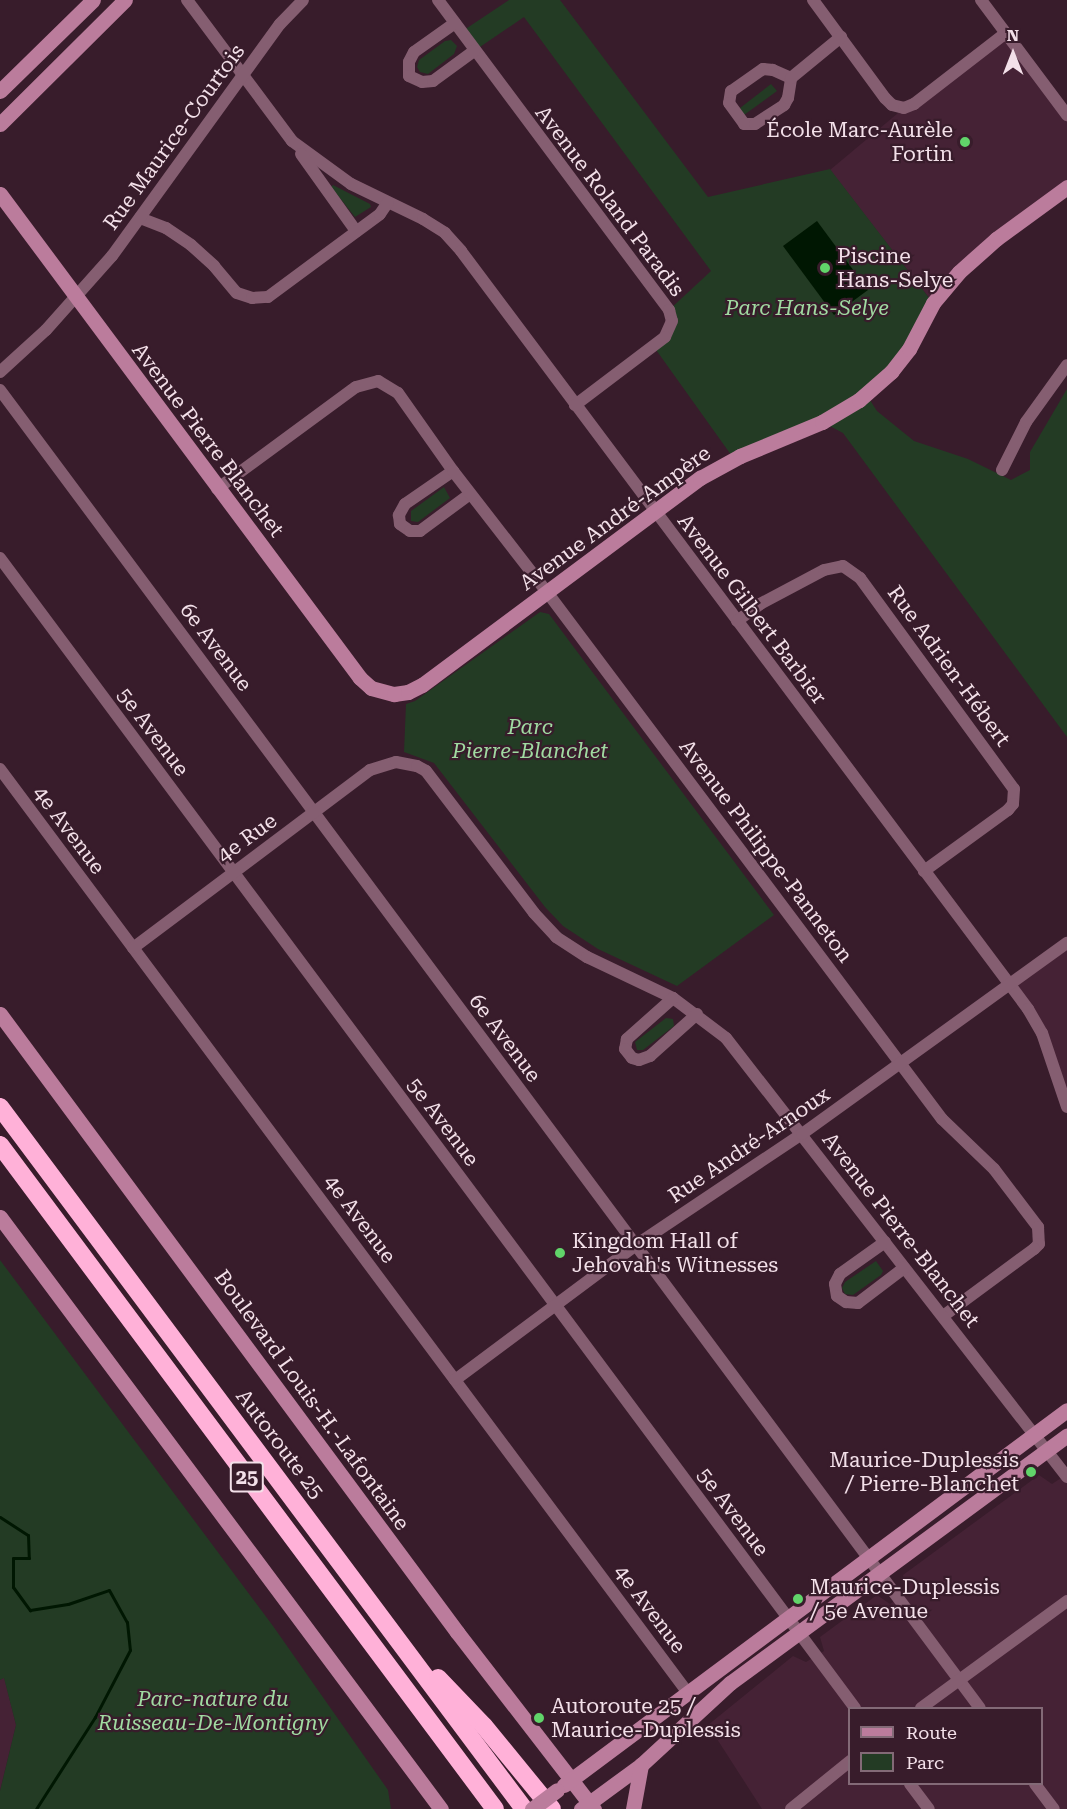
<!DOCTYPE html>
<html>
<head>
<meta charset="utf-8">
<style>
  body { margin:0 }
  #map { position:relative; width:1067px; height:1809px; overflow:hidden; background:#381c2b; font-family:"Roboto Serif",serif }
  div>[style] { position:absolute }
  .built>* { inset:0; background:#452235 }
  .green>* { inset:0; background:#233b24 }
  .water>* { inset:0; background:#001702 }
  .stream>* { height:3px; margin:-1.5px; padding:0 1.5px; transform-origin:1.5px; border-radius:1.5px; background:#001702 }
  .street>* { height:12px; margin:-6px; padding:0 6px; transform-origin:6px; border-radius:6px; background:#855e71 }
  .secondary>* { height:15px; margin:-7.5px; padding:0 7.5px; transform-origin:7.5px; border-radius:7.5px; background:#bb7c9c }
  .highway>* { height:18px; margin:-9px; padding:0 9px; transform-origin:9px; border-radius:9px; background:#ffb1d8 }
  .secondary-bridge>* { height:15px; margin:-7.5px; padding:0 7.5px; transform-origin:7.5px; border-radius:7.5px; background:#bb7c9c }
  .dots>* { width:16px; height:16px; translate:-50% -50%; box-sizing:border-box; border:3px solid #381c2b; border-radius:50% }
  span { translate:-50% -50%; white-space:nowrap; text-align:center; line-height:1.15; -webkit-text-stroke:4.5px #381c2b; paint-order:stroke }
  .shield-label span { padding:2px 4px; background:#381c2b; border:2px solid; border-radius:4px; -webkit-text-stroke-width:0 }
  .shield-label { font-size:20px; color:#f3e0e9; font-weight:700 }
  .poi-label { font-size:21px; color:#f3e0e9 }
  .right { translate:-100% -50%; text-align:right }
  .left { translate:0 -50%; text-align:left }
  .street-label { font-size:21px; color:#f3e0e9 }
  .park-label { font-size:21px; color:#a0daa1; font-style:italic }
  .legend { position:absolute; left:848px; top:1707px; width:195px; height:78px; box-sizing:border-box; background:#381c2b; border:2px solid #836a77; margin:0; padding:8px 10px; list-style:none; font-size:18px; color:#f3e0e9 }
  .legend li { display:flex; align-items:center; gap:12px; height:30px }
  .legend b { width:30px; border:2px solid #836a77 }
  .north { position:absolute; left:983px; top:24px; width:60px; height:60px; -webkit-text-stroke:4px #381c2b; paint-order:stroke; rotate:0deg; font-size:16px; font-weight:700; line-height:24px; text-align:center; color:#f3e0e9 }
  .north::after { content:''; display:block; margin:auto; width:21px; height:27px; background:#f3e0e9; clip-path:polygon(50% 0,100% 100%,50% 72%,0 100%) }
</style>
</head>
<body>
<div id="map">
  <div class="built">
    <i style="clip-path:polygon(1006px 33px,1067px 115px,1067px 187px,933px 303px,830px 170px,904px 108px)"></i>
    <i style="clip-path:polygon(1067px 943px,1067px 1107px,1052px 1059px,1009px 984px)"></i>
    <i style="clip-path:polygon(evenodd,1067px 1474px,1067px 1809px,762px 1809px,708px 1725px,793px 1656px,806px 1662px,824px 1651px,820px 1637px,877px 1595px,890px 1604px,907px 1592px,903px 1575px,1039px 1475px,1052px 1484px,1067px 1474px,850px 1708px,1042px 1708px,1042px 1784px,850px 1784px,850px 1708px)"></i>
    <i style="clip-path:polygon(4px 1677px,16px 1725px,0 1791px,0 1680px)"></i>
  </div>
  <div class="green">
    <i style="clip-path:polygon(509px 0,560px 0,708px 197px,830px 169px,933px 303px,909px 349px,866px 394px,877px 411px,914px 441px,968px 459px,1011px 480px,1030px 470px,1030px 452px,1067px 389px,1067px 737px,843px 433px,822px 422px,734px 459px,654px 347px,665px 337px,669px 310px,711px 271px,524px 17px,474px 51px,461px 32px)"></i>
    <i style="clip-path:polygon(451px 40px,457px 46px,454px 54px,428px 74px,420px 72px,417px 67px,419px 60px,445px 41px)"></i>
    <i style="clip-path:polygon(771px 84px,777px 91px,744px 115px,740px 108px)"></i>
    <i style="clip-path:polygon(333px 185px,370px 204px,371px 207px,355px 217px,331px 187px)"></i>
    <i style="clip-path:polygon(444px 487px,450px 498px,418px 522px,411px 521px,411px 511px)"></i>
    <i style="clip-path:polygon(540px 612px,549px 614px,774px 915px,677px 986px,598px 949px,563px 926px,545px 907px,434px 763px,404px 752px,406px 704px,415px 701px)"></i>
    <i style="clip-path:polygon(666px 1018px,673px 1019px,674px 1026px,643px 1050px,637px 1050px,635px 1042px)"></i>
    <i style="clip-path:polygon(0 1260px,273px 1626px,388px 1790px,391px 1809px,0 1809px,0 1791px,16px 1725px,4px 1678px,0 1680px)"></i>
    <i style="clip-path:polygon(876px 1261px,883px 1271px,881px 1275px,853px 1295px,845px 1294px,842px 1288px,845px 1282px)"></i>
  </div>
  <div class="water">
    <i style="clip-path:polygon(817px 221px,868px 290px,834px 315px,783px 246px)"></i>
  </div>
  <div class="stream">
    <i style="left:0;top:1517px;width:33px;rotate:33deg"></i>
    <i style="left:28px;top:1535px;width:23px;rotate:88deg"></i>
    <i style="left:29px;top:1558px;width:16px;rotate:180deg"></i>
    <i style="left:13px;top:1558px;width:29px;rotate:90deg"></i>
    <i style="left:13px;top:1587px;width:29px;rotate:54deg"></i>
    <i style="left:30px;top:1610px;width:38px;rotate:-9deg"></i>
    <i style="left:68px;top:1604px;width:43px;rotate:-18.9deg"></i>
    <i style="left:109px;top:1590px;width:37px;rotate:61deg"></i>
    <i style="left:127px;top:1622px;width:28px;rotate:84deg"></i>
    <i style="left:130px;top:1650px;width:76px;rotate:117.6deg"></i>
    <i style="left:95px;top:1717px;width:109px;rotate:122.7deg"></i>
  </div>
  <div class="street">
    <i style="left:187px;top:0;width:176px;rotate:53.3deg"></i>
    <i style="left:292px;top:141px;width:73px;rotate:36.1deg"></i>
    <i style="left:351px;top:184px;width:80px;rotate:25.9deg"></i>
    <i style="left:423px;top:219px;width:26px;rotate:32deg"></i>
    <i style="left:445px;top:233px;width:24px;rotate:48deg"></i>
    <i style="left:461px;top:251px;width:947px;rotate:53.2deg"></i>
    <i style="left:1028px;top:1009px;width:28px;rotate:60deg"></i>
    <i style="left:1042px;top:1033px;width:78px;rotate:71.3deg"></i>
    <i style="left:438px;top:0;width:387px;rotate:53.3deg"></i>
    <i style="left:669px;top:310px;width:11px;rotate:75deg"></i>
    <i style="left:672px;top:321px;width:17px;rotate:114deg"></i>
    <i style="left:665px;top:337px;width:113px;rotate:142.9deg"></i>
    <i style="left:813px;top:0;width:122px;rotate:53.7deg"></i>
    <i style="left:885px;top:98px;width:10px;rotate:45deg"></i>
    <i style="left:892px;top:105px;width:12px;rotate:14deg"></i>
    <i style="left:904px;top:108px;width:11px;rotate:-22deg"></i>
    <i style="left:914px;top:104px;width:116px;rotate:-37.7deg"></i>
    <i style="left:981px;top:0;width:144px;rotate:53.2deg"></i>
    <i style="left:455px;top:23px;width:50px;rotate:144.7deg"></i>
    <i style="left:414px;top:52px;width:11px;rotate:117deg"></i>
    <i style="left:409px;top:62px;width:14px;rotate:90deg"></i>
    <i style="left:409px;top:76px;width:14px;rotate:25deg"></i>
    <i style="left:422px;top:82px;width:11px;rotate:-5deg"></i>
    <i style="left:433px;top:81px;width:51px;rotate:-36.2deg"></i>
    <i style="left:791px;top:78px;width:20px;rotate:-156deg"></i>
    <i style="left:773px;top:70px;width:10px;rotate:-174deg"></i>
    <i style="left:763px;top:69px;width:39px;rotate:145deg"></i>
    <i style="left:731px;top:91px;width:12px;rotate:99deg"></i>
    <i style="left:729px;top:103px;width:26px;rotate:54deg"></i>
    <i style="left:744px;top:124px;width:11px"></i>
    <i style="left:755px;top:124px;width:35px;rotate:-33deg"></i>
    <i style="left:784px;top:105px;width:8px;rotate:-60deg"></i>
    <i style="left:788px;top:98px;width:20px;rotate:-81deg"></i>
    <i style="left:791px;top:78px;width:65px;rotate:-39.4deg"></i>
    <i style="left:301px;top:154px;width:95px;rotate:54.5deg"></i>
    <i style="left:140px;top:218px;width:28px;rotate:21deg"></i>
    <i style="left:166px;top:228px;width:30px;rotate:34deg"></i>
    <i style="left:191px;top:245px;width:31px;rotate:42deg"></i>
    <i style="left:214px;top:266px;width:35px;rotate:50deg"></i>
    <i style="left:237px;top:293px;width:16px;rotate:18deg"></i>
    <i style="left:252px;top:298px;width:16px;rotate:-4deg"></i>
    <i style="left:268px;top:297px;width:139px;rotate:-36.5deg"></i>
    <i style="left:380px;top:214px;width:14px;rotate:-56deg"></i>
    <i style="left:0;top:372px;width:62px;rotate:-42.4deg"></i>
    <i style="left:46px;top:330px;width:99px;rotate:-48.3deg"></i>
    <i style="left:112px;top:256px;width:286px;rotate:-54.1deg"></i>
    <i style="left:280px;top:24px;width:33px;rotate:-46deg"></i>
    <i style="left:0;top:390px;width:1642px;rotate:53.37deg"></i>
    <i style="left:1002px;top:470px;width:54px;rotate:-63.4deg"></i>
    <i style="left:1026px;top:422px;width:70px;rotate:-54.3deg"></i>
    <i style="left:453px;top:471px;width:58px;rotate:145.5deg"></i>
    <i style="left:405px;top:504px;width:13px;rotate:119deg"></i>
    <i style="left:399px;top:515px;width:9px;rotate:84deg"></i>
    <i style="left:400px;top:524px;width:12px;rotate:35deg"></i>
    <i style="left:410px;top:531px;width:10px"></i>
    <i style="left:420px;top:531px;width:62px;rotate:-36.5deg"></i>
    <i style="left:217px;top:489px;width:172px;rotate:-36.3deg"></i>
    <i style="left:356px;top:387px;width:23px;rotate:-15deg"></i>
    <i style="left:378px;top:381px;width:23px;rotate:31deg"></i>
    <i style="left:398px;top:393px;width:95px;rotate:54.8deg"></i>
    <i style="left:453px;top:471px;width:153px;rotate:52.2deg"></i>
    <i style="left:547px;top:592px;width:659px;rotate:53.15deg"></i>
    <i style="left:942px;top:1119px;width:72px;rotate:43.9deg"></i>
    <i style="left:994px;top:1169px;width:73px;rotate:52.8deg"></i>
    <i style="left:1038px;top:1227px;width:17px;rotate:87deg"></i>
    <i style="left:1039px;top:1244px;width:7px;rotate:135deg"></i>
    <i style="left:1034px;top:1249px;width:113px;rotate:143.6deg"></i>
    <i style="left:0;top:558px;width:1433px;rotate:53.37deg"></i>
    <i style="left:737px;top:621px;width:29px;rotate:-36deg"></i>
    <i style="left:760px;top:604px;width:72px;rotate:-28deg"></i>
    <i style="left:824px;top:570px;width:19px;rotate:-12deg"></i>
    <i style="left:843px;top:566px;width:21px;rotate:35deg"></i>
    <i style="left:860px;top:578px;width:261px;rotate:53.9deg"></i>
    <i style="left:1014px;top:789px;width:15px;rotate:94deg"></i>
    <i style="left:1013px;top:804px;width:8px;rotate:130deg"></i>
    <i style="left:1008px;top:810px;width:104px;rotate:144deg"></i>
    <i style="left:0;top:769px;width:1152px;rotate:53.33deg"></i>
    <i style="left:133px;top:948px;width:296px;rotate:-36.9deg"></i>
    <i style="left:370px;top:770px;width:27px;rotate:-17deg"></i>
    <i style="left:396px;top:762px;width:21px;rotate:11deg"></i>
    <i style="left:417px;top:766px;width:10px;rotate:29deg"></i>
    <i style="left:426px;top:771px;width:178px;rotate:52.7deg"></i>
    <i style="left:534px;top:913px;width:33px;rotate:47deg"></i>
    <i style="left:556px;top:937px;width:37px;rotate:33deg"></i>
    <i style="left:587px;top:957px;width:95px;rotate:25.5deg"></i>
    <i style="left:673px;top:998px;width:66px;rotate:37deg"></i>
    <i style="left:726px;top:1038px;width:556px;rotate:52.16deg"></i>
    <i style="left:673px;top:998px;width:62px;rotate:138.3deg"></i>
    <i style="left:627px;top:1039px;width:10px;rotate:101deg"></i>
    <i style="left:625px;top:1049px;width:11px;rotate:52deg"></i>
    <i style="left:632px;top:1058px;width:7px;rotate:16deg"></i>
    <i style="left:639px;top:1060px;width:12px;rotate:-20deg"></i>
    <i style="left:650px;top:1056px;width:63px;rotate:-41.8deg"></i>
    <i style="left:885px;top:1242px;width:55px;rotate:144.6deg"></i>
    <i style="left:840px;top:1274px;width:11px;rotate:117deg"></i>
    <i style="left:835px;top:1284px;width:12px;rotate:81deg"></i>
    <i style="left:837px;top:1296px;width:11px;rotate:34deg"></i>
    <i style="left:846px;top:1302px;width:12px;rotate:5deg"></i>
    <i style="left:858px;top:1303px;width:58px;rotate:-37.3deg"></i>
    <i style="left:455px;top:1380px;width:226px;rotate:-36.7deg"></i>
    <i style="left:636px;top:1245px;width:200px;rotate:-33.8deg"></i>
    <i style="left:802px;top:1134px;width:327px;rotate:-35.8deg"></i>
    <i style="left:921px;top:1708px;width:181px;rotate:-36.2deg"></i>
    <i style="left:910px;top:1784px;width:31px;rotate:53deg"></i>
    <i style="left:1035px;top:1784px;width:31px;rotate:53deg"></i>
    <i style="left:791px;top:1809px;width:76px;rotate:-39.1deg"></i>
  </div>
  <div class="secondary">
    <i style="left:0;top:91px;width:130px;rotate:-44.4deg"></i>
    <i style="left:0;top:124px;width:176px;rotate:-44.8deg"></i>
    <i style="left:0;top:194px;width:603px;rotate:53.36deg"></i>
    <i style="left:360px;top:678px;width:15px;rotate:42deg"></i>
    <i style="left:371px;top:688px;width:24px;rotate:15deg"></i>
    <i style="left:394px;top:694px;width:14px;rotate:-8deg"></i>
    <i style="left:408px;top:692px;width:16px;rotate:-27deg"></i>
    <i style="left:422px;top:685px;width:347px;rotate:-36.7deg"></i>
    <i style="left:700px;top:478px;width:46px;rotate:-28.8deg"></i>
    <i style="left:740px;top:456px;width:89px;rotate:-22.5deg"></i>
    <i style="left:822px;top:422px;width:43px;rotate:-30.7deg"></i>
    <i style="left:859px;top:400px;width:43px;rotate:-41.2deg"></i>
    <i style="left:891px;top:372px;width:29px;rotate:-52deg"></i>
    <i style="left:909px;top:349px;width:52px;rotate:-62.4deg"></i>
    <i style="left:933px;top:303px;width:40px;rotate:-50deg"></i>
    <i style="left:959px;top:272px;width:50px;rotate:-41.7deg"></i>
    <i style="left:996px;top:239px;width:88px;rotate:-36.2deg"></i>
    <i style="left:0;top:1014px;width:769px;rotate:53.52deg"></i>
    <i style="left:457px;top:1632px;width:224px;rotate:52.3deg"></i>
    <i style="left:0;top:1217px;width:738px;rotate:53.32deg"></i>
    <i style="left:564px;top:1785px;width:627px;rotate:-36.71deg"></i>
    <i style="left:581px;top:1809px;width:74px;rotate:-36.3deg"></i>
    <i style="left:641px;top:1765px;width:121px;rotate:-42.7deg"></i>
    <i style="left:730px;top:1683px;width:418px;rotate:-36.3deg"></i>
    <i style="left:633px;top:1809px;width:45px;rotate:-79.7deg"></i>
  </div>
  <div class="highway">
    <i style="left:0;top:1107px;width:876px;rotate:53.26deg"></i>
    <i style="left:0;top:1145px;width:828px;rotate:53.3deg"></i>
    <i style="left:438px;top:1678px;width:66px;rotate:46.2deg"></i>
    <i style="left:484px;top:1726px;width:107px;rotate:50.7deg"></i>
  </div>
  <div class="secondary-bridge">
    <i style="left:532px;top:1809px;width:31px;rotate:-37deg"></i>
  </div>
  <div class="dots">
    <i style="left:965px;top:142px;background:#61d46a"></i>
    <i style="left:825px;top:268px;background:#61d46a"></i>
    <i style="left:560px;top:1253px;background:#61d46a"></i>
    <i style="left:1031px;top:1472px;background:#61d46a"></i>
    <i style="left:798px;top:1599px;background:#61d46a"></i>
    <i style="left:539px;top:1718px;background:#61d46a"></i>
  </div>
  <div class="shield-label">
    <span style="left:247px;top:1477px">25</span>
  </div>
  <div class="poi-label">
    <span class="right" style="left:953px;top:142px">École Marc-Aurèle<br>Fortin</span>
    <span class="left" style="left:837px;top:268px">Piscine<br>Hans-Selye</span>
    <span class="left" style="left:572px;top:1253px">Kingdom Hall of<br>Jehovah's Witnesses</span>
    <span class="right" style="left:1019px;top:1472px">Maurice-Duplessis<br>/ Pierre-Blanchet</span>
    <span class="left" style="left:810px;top:1599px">Maurice-Duplessis<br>/ 5e Avenue</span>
    <span class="left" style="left:551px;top:1718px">Autoroute 25 /<br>Maurice-Duplessis</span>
  </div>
  <div class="street-label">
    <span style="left:174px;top:137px;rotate:-54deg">Rue Maurice-Courtois</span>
    <span style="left:610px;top:201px;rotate:53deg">Avenue Roland Paradis</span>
    <span style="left:208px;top:440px;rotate:53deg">Avenue Pierre Blanchet</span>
    <span style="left:615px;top:518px;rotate:-36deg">Avenue André-Ampère</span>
    <span style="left:752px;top:609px;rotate:53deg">Avenue Gilbert Barbier</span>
    <span style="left:216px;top:647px;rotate:53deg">6e Avenue</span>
    <span style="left:949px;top:666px;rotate:54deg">Rue Adrien-Hébert</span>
    <span style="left:153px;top:732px;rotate:53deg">5e Avenue</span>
    <span style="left:69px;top:830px;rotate:53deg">4e Avenue</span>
    <span style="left:247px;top:838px;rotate:-36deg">4e Rue</span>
    <span style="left:766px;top:851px;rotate:53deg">Avenue Philippe-Panneton</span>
    <span style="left:505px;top:1038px;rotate:53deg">6e Avenue</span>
    <span style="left:443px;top:1122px;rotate:53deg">5e Avenue</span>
    <span style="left:749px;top:1145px;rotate:-34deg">Rue André-Arnoux</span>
    <span style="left:360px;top:1219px;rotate:53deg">4e Avenue</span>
    <span style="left:901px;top:1230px;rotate:52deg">Avenue Pierre-Blanchet</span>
    <span style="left:312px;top:1400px;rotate:54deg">Boulevard Louis-H.-Lafontaine</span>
    <span style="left:280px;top:1444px;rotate:53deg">Autoroute 25</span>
    <span style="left:733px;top:1512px;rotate:53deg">5e Avenue</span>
    <span style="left:650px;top:1609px;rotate:53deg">4e Avenue</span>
  </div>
  <div class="park-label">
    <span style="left:807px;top:308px">Parc Hans-Selye</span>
    <span style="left:530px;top:739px">Parc<br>Pierre-Blanchet</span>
    <span style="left:213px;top:1711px">Parc-nature du<br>Ruisseau-De-Montigny</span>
  </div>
  <ul class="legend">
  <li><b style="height:8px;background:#bb7c9c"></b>Route</li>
  <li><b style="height:16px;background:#233b24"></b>Parc</li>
  </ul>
  <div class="north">N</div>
</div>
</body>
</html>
